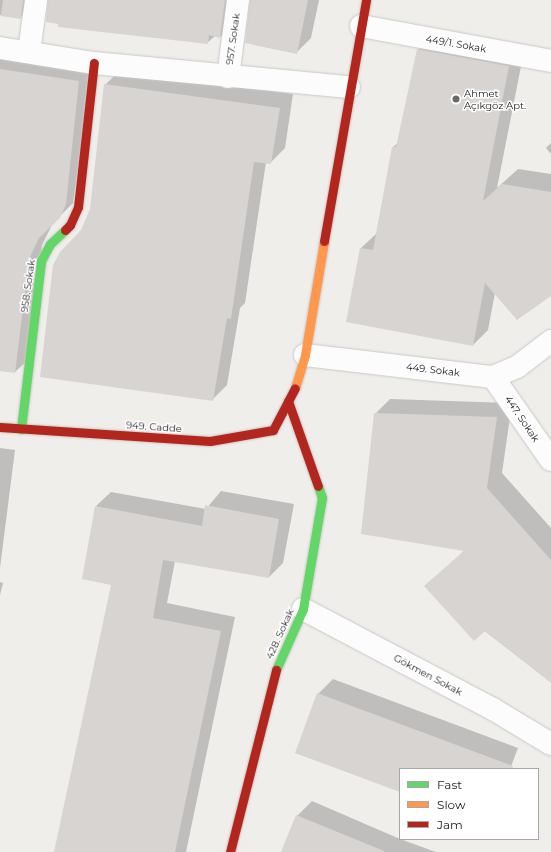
<!DOCTYPE html>
<html>
<head>
<meta charset="utf-8">
<style>
  body { margin:0 }
  #map { position:relative; width:551px; height:852px; overflow:hidden; background:#f0eeeb; font-family:Montserrat,sans-serif }
  div>[style] { position:absolute }
  .shadow>* { inset:0; background:#0003 }
  .building>* { inset:0; background:#d7d4d2 }
  .roads { filter:drop-shadow(0 0 1px #c9c8c7) drop-shadow(0 0 1px #c9c8c7) }
  .street>* { height:22px; margin:-11px; padding:0 11px; transform-origin:11px; border-radius:11px; background:#fdfcfc }
  .fast>* { height:9px; margin:-4.5px; padding:0 4.5px; transform-origin:4.5px; border-radius:4.5px; background:#63d668 }
  .slow>* { height:9px; margin:-4.5px; padding:0 4.5px; transform-origin:4.5px; border-radius:4.5px; background:#ff974d }
  .jam>* { height:9px; margin:-4.5px; padding:0 4.5px; transform-origin:4.5px; border-radius:4.5px; background:#b3261e }
  .dots>* { width:11px; height:11px; translate:-50% -50%; box-sizing:border-box; border:2px solid #fff; border-radius:50% }
  span { translate:-50% -50%; white-space:nowrap; text-align:center; line-height:1.15; -webkit-text-stroke:3px #fff; paint-order:stroke }
  .street-label { font-size:10px; color:#222 }
  .poi-label { font-size:10px; color:#222 }
  .left { translate:0 -50%; text-align:left }
  .legend { position:absolute; left:399px; top:768px; width:140px; height:72px; box-sizing:border-box; background:#fff; border:1px solid #a7a7a7; margin:0; padding:5px 7px; list-style:none; font-size:12px; color:#222 }
  .legend li { display:flex; align-items:center; gap:8px; height:20px }
  .legend b { width:20px; border:1px solid #a7a7a7 }
</style>
</head>
<body>
<div id="map">
  <div class="shadow">
    <i style="clip-path:polygon(0 0,36px 0,20px 18px,0 15px)"></i>
    <i style="clip-path:polygon(48px 0,238px 0,235px 22px,220px 37px,215px 36px,207px 43px,59px 23px)"></i>
    <i style="clip-path:polygon(251px 0,319px 0,311px 38px,297px 52px)"></i>
    <i style="clip-path:polygon(433px 35px,524px 51px,497px 188px,518px 169px,551px 174px,551px 295px,495px 293px,488px 330px,473px 345px,361px 248px,377px 233px,393px 147px,399px 142px,418px 50px)"></i>
    <i style="clip-path:polygon(0 55px,93px 68px,73px 203px,53px 223px,42px 245px,29px 359px,15px 372px,0 371px)"></i>
    <i style="clip-path:polygon(120px 70px,293px 94px,285px 148px,270px 163px,266px 162px,245px 303px,240px 308px,227px 385px,212px 400px,82px 231px,91px 209px,105px 85px)"></i>
    <i style="clip-path:polygon(551px 143px,551px 154px,546px 148px)"></i>
    <i style="clip-path:polygon(390px 399px,512px 403px,502px 473px,551px 528px,551px 682px,426px 586px,465px 550px,375px 414px)"></i>
    <i style="clip-path:polygon(0 448px,15px 450px,0 568px)"></i>
    <i style="clip-path:polygon(221px 491px,294px 504px,283px 563px,269px 577px,175px 561px,167px 603px,235px 617px,186px 852px,55px 852px,112px 584px,96px 506px,111px 492px,206px 509px)"></i>
    <i style="clip-path:polygon(0 582px,3px 583px,0 595px)"></i>
    <i style="clip-path:polygon(333px 679px,518px 748px,510px 769px,400px 769px,400px 791px,318px 694px)"></i>
    <i style="clip-path:polygon(312px 801px,400px 839px,436px 852px,282px 852px,297px 816px)"></i>
  </div>
  <div class="building">
    <i style="clip-path:polygon(3px 0,23px 0,21px 19px,1px 16px)"></i>
    <i style="clip-path:polygon(48px 0,225px 0,220px 38px,209px 35px,208px 44px,58px 27px,58px 24px,46px 22px)"></i>
    <i style="clip-path:polygon(250px 0,308px 0,297px 54px,245px 43px)"></i>
    <i style="clip-path:polygon(417px 49px,509px 66px,483px 201px,502px 184px,551px 192px,551px 296px,517px 320px,485px 283px,473px 346px,346px 322px,360px 248px,373px 250px,392px 147px,396px 147px)"></i>
    <i style="clip-path:polygon(0 69px,79px 81px,66px 204px,60px 218px,39px 238px,29px 259px,15px 373px,0 371px)"></i>
    <i style="clip-path:polygon(104px 84px,280px 108px,271px 164px,254px 162px,231px 319px,227px 318px,213px 401px,40px 377px,53px 265px,60px 252px,81px 230px,90px 209px)"></i>
    <i style="clip-path:polygon(374px 413px,497px 417px,487px 488px,551px 560px,551px 683px,485px 631px,474px 641px,424px 586px,464px 551px,361px 534px)"></i>
    <i style="clip-path:polygon(205px 505px,279px 519px,269px 578px,163px 560px,153px 618px,221px 631px,175px 852px,54px 852px,111px 585px,82px 579px,95px 506px,202px 526px)"></i>
    <i style="clip-path:polygon(317px 693px,513px 766px,512px 769px,400px 769px,400px 792px,295px 753px)"></i>
    <i style="clip-path:polygon(296px 815px,384px 851px,384px 852px,281px 852px)"></i>
  </div>
  <div class="roads">
    <div class="street">
      <i style="left:361px;top:26px;width:193px;rotate:10.4deg"></i>
      <i style="left:0;top:48px;width:95px;rotate:9.1deg"></i>
      <i style="left:94px;top:63px;width:256px;rotate:5.4deg"></i>
      <i style="left:29px;top:52px;width:52px;rotate:-82.3deg"></i>
      <i style="left:228px;top:77px;width:78px;rotate:-82.6deg"></i>
      <i style="left:305px;top:355px;width:189px;rotate:6.7deg"></i>
      <i style="left:493px;top:377px;width:26px;rotate:-23deg"></i>
      <i style="left:517px;top:367px;width:43px;rotate:-37.4deg"></i>
      <i style="left:493px;top:377px;width:101px;rotate:55.1deg"></i>
      <i style="left:303px;top:609px;width:215px;rotate:27.8deg"></i>
      <i style="left:493px;top:709px;width:68px;rotate:31.1deg"></i>
    </div>
    <div class="fast">
      <i style="left:21px;top:429px;width:169px;rotate:-83.2deg"></i>
      <i style="left:41px;top:261px;width:19px;rotate:-62deg"></i>
      <i style="left:50px;top:244px;width:21px;rotate:-43deg"></i>
      <i style="left:276px;top:670px;width:67px;rotate:-66.1deg"></i>
      <i style="left:303px;top:609px;width:113px;rotate:-80.3deg"></i>
      <i style="left:322px;top:498px;width:13px;rotate:-108deg"></i>
    </div>
    <div class="slow">
      <i style="left:295px;top:388px;width:34px;rotate:-73deg"></i>
      <i style="left:305px;top:355px;width:116px;rotate:-80.5deg"></i>
    </div>
    <div class="jam">
      <i style="left:65px;top:230px;width:7px;rotate:-45deg"></i>
      <i style="left:70px;top:225px;width:20px;rotate:-66deg"></i>
      <i style="left:78px;top:207px;width:145px;rotate:-83.7deg"></i>
      <i style="left:324px;top:241px;width:245px;rotate:-80.1deg"></i>
      <i style="left:288px;top:401px;width:90px;rotate:70.6deg"></i>
      <i style="left:0;top:427px;width:210px;rotate:3.8deg"></i>
      <i style="left:210px;top:441px;width:64px;rotate:-9.9deg"></i>
      <i style="left:273px;top:430px;width:47px;rotate:-62.4deg"></i>
      <i style="left:230px;top:852px;width:188px;rotate:-75.8deg"></i>
    </div>
  </div>
  <div class="dots">
    <i style="left:456px;top:99px;background:#6a6968"></i>
  </div>
  <div class="street-label">
    <span style="left:233px;top:39px;rotate:-82deg">957. Sokak</span>
    <span style="left:456px;top:44px;rotate:10deg">449/1. Sokak</span>
    <span style="left:28px;top:286px;rotate:-82deg">958. Sokak</span>
    <span style="left:433px;top:370px;rotate:7deg">449. Sokak</span>
    <span style="left:522px;top:419px;rotate:56deg">447. Sokak</span>
    <span style="left:154px;top:427px;rotate:4deg">949. Cadde</span>
    <span style="left:280px;top:634px;rotate:-66deg">428. Sokak</span>
    <span style="left:428px;top:675px;rotate:28deg">Gökmen Sokak</span>
  </div>
  <div class="poi-label">
    <span class="left" style="left:464px;top:99px">Ahmet<br>Açıkgöz Apt.</span>
  </div>
  <ul class="legend">
  <li><b style="height:5px;background:#63d668"></b>Fast</li>
  <li><b style="height:5px;background:#ff974d"></b>Slow</li>
  <li><b style="height:5px;background:#b3261e"></b>Jam</li>
  </ul>
</div>
</body>
</html>
